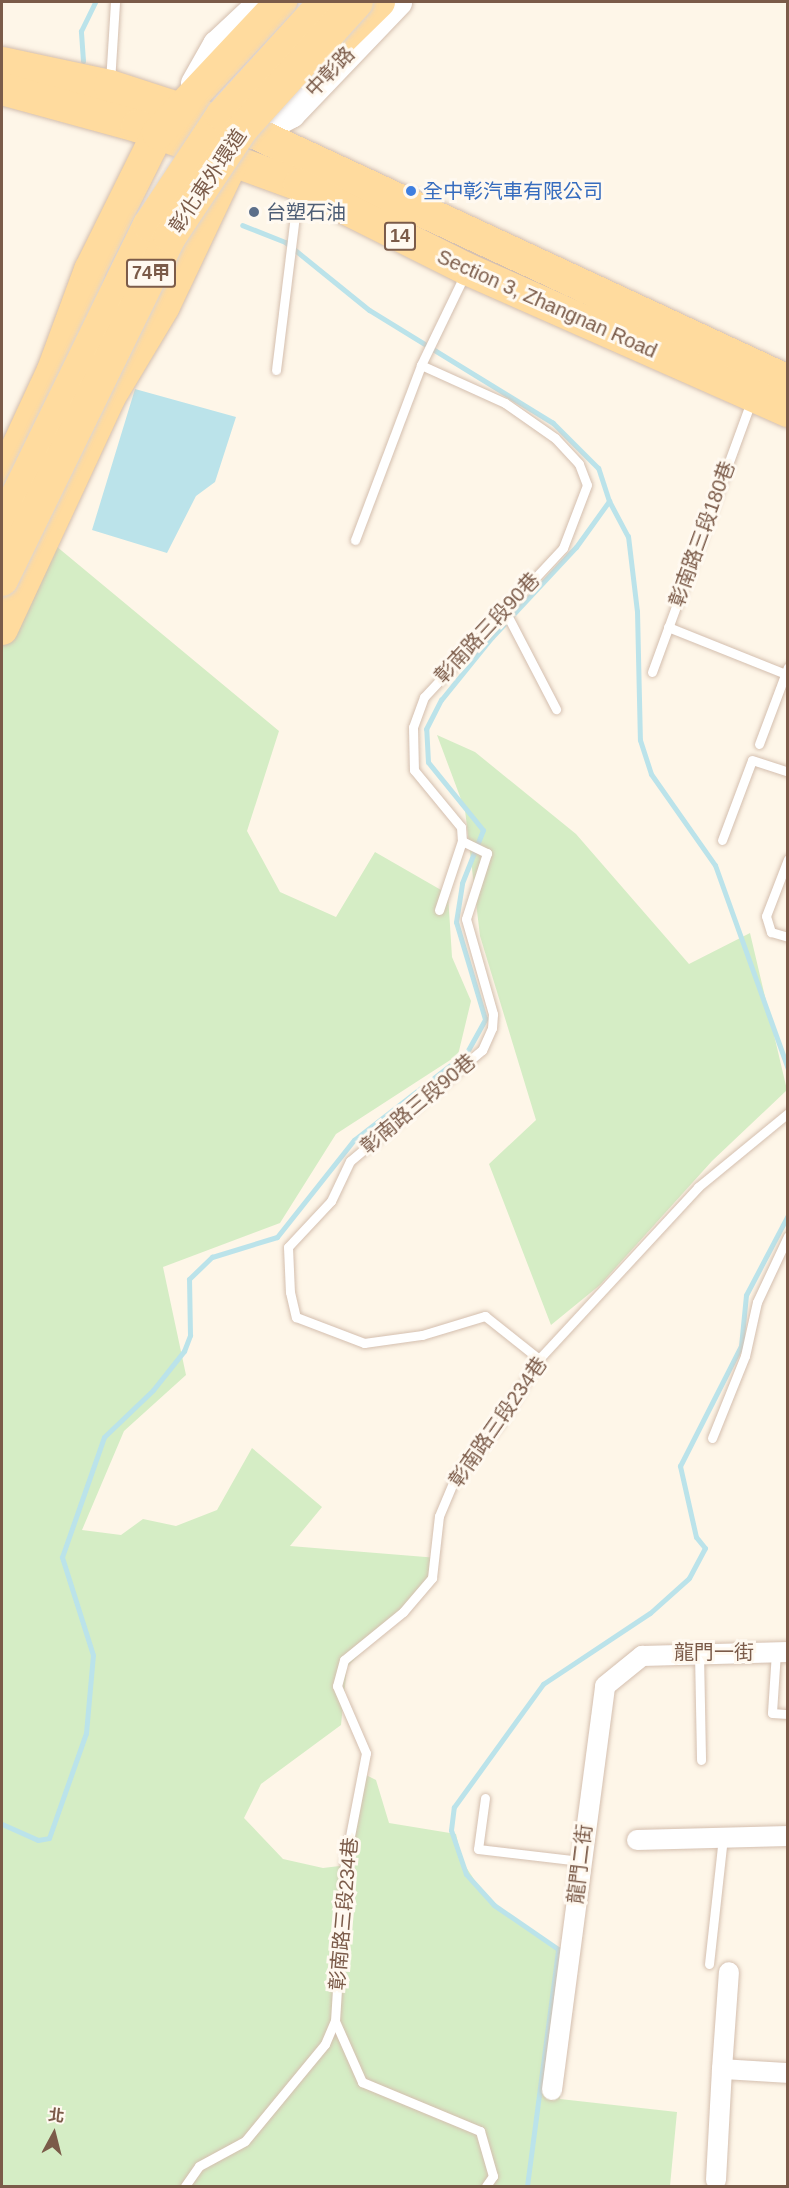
<!DOCTYPE html>
<html>
<head>
<meta charset="utf-8">
<style>
  body { margin:0 }
  #map { position:relative; width:789px; height:2188px; overflow:hidden; background:#fef6e8; font-family:Arial,"Noto Sans TC",sans-serif }
  div>[style] { position:absolute }
  .green>* { inset:0; background:#d5edc5 }
  .water>* { inset:0; background:#bbe3ea }
  .stream>* { height:5px; margin:-2.5px; padding:0 2.5px; transform-origin:2.5px; border-radius:2.5px; background:#bbe3ea }
  .roads { filter:drop-shadow(0 0 2px #d4bfaf) drop-shadow(0 0 2px #d4bfaf) }
  .lane>* { height:9px; margin:-4.5px; padding:0 4.5px; transform-origin:4.5px; border-radius:4.5px; background:#fff }
  .street>* { height:20px; margin:-10px; padding:0 10px; transform-origin:10px; border-radius:10px; background:#fff }
  .secondary>* { height:27px; margin:-13.5px; padding:0 13.5px; transform-origin:13.5px; border-radius:13.5px; background:#fff }
  .primary>* { height:32px; margin:-16px; padding:0 16px; transform-origin:16px; border-radius:16px; background:#ffdb9e }
  .bridges { filter:drop-shadow(0 0 2px #ddd4d0) drop-shadow(0 0 2px #ddd4d0) }
  .primary-bridge>* { height:32px; margin:-16px; padding:0 16px; transform-origin:16px; border-radius:16px; background:#ffdb9e }
  .dots>* { width:16px; height:16px; translate:-50% -50%; box-sizing:border-box; border:3px solid #fff9f0; border-radius:50% }
  span { translate:-50% -50%; white-space:nowrap; text-align:center; line-height:1.15; -webkit-text-stroke:6px #fff9f0; paint-order:stroke }
  .shield-label span { padding:2px 4px; background:#fff9f0; border:2px solid; border-radius:4px; -webkit-text-stroke-width:0 }
  .shield-label { font-size:18px; color:#7b5b49; font-weight:700 }
  .street-label { font-size:20px; color:#7b5b49 }
  .shop-label { font-size:20px; color:#366cbe }
  .left { translate:0 -50%; text-align:left }
  .service-label { font-size:20px; color:#4e5e75 }
  .frame { position:absolute; inset:0; border:3px solid #7b5b49; pointer-events:none }
  .north { position:absolute; left:24px; top:2104px; width:60px; height:60px; -webkit-text-stroke:4px #fff9f0; paint-order:stroke; rotate:7deg; font-size:16px; font-weight:700; line-height:24px; text-align:center; color:#7b5b49 }
  .north::after { content:''; display:block; margin:auto; width:21px; height:27px; background:#7b5b49; clip-path:polygon(50% 0,100% 100%,50% 72%,0 100%) }
</style>
</head>
<body>
<div id="map">
  <div class="green">
    <i style="clip-path:polygon(56px 546px,279px 731px,247px 831px,280px 892px,336px 917px,375px 852px,448px 894px,452px 957px,471px 1001px,458px 1055px,336px 1134px,280px 1223px,163px 1267px,186px 1375px,124px 1431px,82px 1530px,121px 1535px,143px 1519px,176px 1526px,217px 1510px,252px 1448px,322px 1507px,290px 1546px,438px 1558px,436px 1577px,347px 1667px,341px 1725px,261px 1784px,244px 1818px,283px 1859px,323px 1868px,348px 1865px,364px 1774px,376px 1780px,389px 1823px,456px 1834px,462px 1861px,489px 1902px,573px 1957px,560px 2099px,677px 2112px,670px 2186px,2px 2186px,2px 641px)"></i>
    <i style="clip-path:polygon(437px 735px,475px 752px,576px 834px,689px 964px,750px 933px,787px 1090px,712px 1161px,600px 1285px,551px 1325px,489px 1164px,536px 1120px,480px 936px,465px 810px)"></i>
  </div>
  <div class="water">
    <i style="clip-path:polygon(135px 389px,236px 417px,215px 482px,196px 496px,167px 553px,92px 530px)"></i>
  </div>
  <div class="stream">
    <i style="left:83px;top:61px;width:30px;rotate:-94deg"></i>
    <i style="left:81px;top:31px;width:32px;rotate:-64deg"></i>
    <i style="left:609px;top:501px;width:40px;rotate:62deg"></i>
    <i style="left:628px;top:536px;width:76px;rotate:83.2deg"></i>
    <i style="left:637px;top:611px;width:129px;rotate:88.7deg"></i>
    <i style="left:640px;top:740px;width:36px;rotate:72deg"></i>
    <i style="left:651px;top:774px;width:111px;rotate:54.9deg"></i>
    <i style="left:715px;top:865px;width:217px;rotate:70.3deg"></i>
    <i style="left:2px;top:1824px;width:39px;rotate:24deg"></i>
    <i style="left:38px;top:1840px;width:11px;rotate:-10deg"></i>
    <i style="left:49px;top:1838px;width:111px;rotate:-70.6deg"></i>
    <i style="left:86px;top:1733px;width:78px;rotate:-84.9deg"></i>
    <i style="left:93px;top:1655px;width:103px;rotate:-107.6deg"></i>
    <i style="left:62px;top:1557px;width:127px;rotate:-70.7deg"></i>
    <i style="left:104px;top:1437px;width:68px;rotate:-43.8deg"></i>
    <i style="left:153px;top:1390px;width:50px;rotate:-51.5deg"></i>
    <i style="left:184px;top:1351px;width:17px;rotate:-69deg"></i>
    <i style="left:190px;top:1335px;width:56px;rotate:-91deg"></i>
    <i style="left:189px;top:1279px;width:32px;rotate:-44deg"></i>
    <i style="left:212px;top:1257px;width:68px;rotate:-17.1deg"></i>
    <i style="left:277px;top:1237px;width:124px;rotate:-51.6deg"></i>
    <i style="left:354px;top:1140px;width:143px;rotate:-37.9deg"></i>
    <i style="left:467px;top:1052px;width:38px;rotate:-61deg"></i>
    <i style="left:485px;top:1019px;width:101px;rotate:-106.6deg"></i>
    <i style="left:456px;top:922px;width:39px;rotate:-81deg"></i>
    <i style="left:462px;top:883px;width:57px;rotate:-68.4deg"></i>
    <i style="left:483px;top:830px;width:87px;rotate:-129deg"></i>
    <i style="left:428px;top:762px;width:33px;rotate:-93deg"></i>
    <i style="left:426px;top:729px;width:33px;rotate:-63deg"></i>
    <i style="left:441px;top:700px;width:81px;rotate:-51deg"></i>
    <i style="left:492px;top:637px;width:123px;rotate:-47deg"></i>
    <i style="left:576px;top:547px;width:57px;rotate:-54.3deg"></i>
    <i style="left:609px;top:501px;width:35px;rotate:-108deg"></i>
    <i style="left:598px;top:468px;width:64px;rotate:-135deg"></i>
    <i style="left:553px;top:423px;width:216px;rotate:-148.4deg"></i>
    <i style="left:369px;top:310px;width:108px;rotate:-141deg"></i>
    <i style="left:285px;top:242px;width:46px;rotate:-158.4deg"></i>
    <i style="left:527px;top:2186px;width:239px;rotate:-82.5deg"></i>
    <i style="left:558px;top:1949px;width:78px;rotate:-145.5deg"></i>
    <i style="left:494px;top:1905px;width:42px;rotate:-132.1deg"></i>
    <i style="left:466px;top:1874px;width:46px;rotate:-108.8deg"></i>
    <i style="left:451px;top:1830px;width:23px;rotate:-83deg"></i>
    <i style="left:454px;top:1807px;width:152px;rotate:-54.1deg"></i>
    <i style="left:543px;top:1684px;width:128px;rotate:-33.6deg"></i>
    <i style="left:650px;top:1613px;width:52px;rotate:-41.9deg"></i>
    <i style="left:689px;top:1578px;width:34px;rotate:-62deg"></i>
    <i style="left:705px;top:1548px;width:14px;rotate:-129deg"></i>
    <i style="left:696px;top:1537px;width:73px;rotate:-102.7deg"></i>
    <i style="left:680px;top:1466px;width:135px;rotate:-63.1deg"></i>
    <i style="left:741px;top:1346px;width:51px;rotate:-84.4deg"></i>
    <i style="left:746px;top:1295px;width:90px;rotate:-62.3deg"></i>
  </div>
  <div class="roads">
    <div class="lane">
      <i style="left:110px;top:82px;width:80px;rotate:-86.4deg"></i>
      <i style="left:421px;top:365px;width:92px;rotate:24.3deg"></i>
      <i style="left:505px;top:403px;width:61px;rotate:35deg"></i>
      <i style="left:555px;top:438px;width:35px;rotate:47deg"></i>
      <i style="left:579px;top:464px;width:22px;rotate:69deg"></i>
      <i style="left:587px;top:485px;width:67px;rotate:110.9deg"></i>
      <i style="left:563px;top:548px;width:204px;rotate:133deg"></i>
      <i style="left:424px;top:697px;width:32px;rotate:110deg"></i>
      <i style="left:413px;top:727px;width:43px;rotate:88.7deg"></i>
      <i style="left:414px;top:770px;width:74px;rotate:50.5deg"></i>
      <i style="left:461px;top:827px;width:14px;rotate:86deg"></i>
      <i style="left:462px;top:841px;width:28px;rotate:26deg"></i>
      <i style="left:487px;top:853px;width:69px;rotate:107.7deg"></i>
      <i style="left:466px;top:919px;width:99px;rotate:74.1deg"></i>
      <i style="left:493px;top:1014px;width:14px;rotate:94deg"></i>
      <i style="left:492px;top:1028px;width:24px;rotate:114deg"></i>
      <i style="left:482px;top:1050px;width:172px;rotate:139.9deg"></i>
      <i style="left:350px;top:1161px;width:44px;rotate:115.4deg"></i>
      <i style="left:331px;top:1201px;width:63px;rotate:133.1deg"></i>
      <i style="left:288px;top:1247px;width:45px;rotate:87.5deg"></i>
      <i style="left:290px;top:1292px;width:26px;rotate:77deg"></i>
      <i style="left:296px;top:1317px;width:73px;rotate:20.9deg"></i>
      <i style="left:364px;top:1343px;width:59px;rotate:-7.9deg"></i>
      <i style="left:422px;top:1335px;width:66px;rotate:-16.8deg"></i>
      <i style="left:485px;top:1316px;width:69px;rotate:38.5deg"></i>
      <i style="left:276px;top:370px;width:180px;rotate:-83deg"></i>
      <i style="left:355px;top:540px;width:187px;rotate:-69.3deg"></i>
      <i style="left:421px;top:365px;width:101px;rotate:-64.2deg"></i>
      <i style="left:504px;top:609px;width:113px;rotate:62.5deg"></i>
      <i style="left:668px;top:627px;width:129px;rotate:21.8deg"></i>
      <i style="left:652px;top:672px;width:289px;rotate:-69.9deg"></i>
      <i style="left:759px;top:744px;width:82px;rotate:-69.4deg"></i>
      <i style="left:722px;top:840px;width:85px;rotate:-69.4deg"></i>
      <i style="left:752px;top:760px;width:38px;rotate:18deg"></i>
      <i style="left:788px;top:859px;width:61px;rotate:111.1deg"></i>
      <i style="left:766px;top:916px;width:17px;rotate:73deg"></i>
      <i style="left:771px;top:932px;width:18px;rotate:16deg"></i>
      <i style="left:439px;top:910px;width:73px;rotate:-71.6deg"></i>
      <i style="left:712px;top:1438px;width:88px;rotate:-68.1deg"></i>
      <i style="left:745px;top:1356px;width:55px;rotate:-77.5deg"></i>
      <i style="left:757px;top:1302px;width:73px;rotate:-64.8deg"></i>
      <i style="left:776px;top:1652px;width:61px;rotate:93.8deg"></i>
      <i style="left:772px;top:1713px;width:16px;rotate:4deg"></i>
      <i style="left:699px;top:1653px;width:107px;rotate:88.9deg"></i>
      <i style="left:485px;top:1798px;width:51px;rotate:97.8deg"></i>
      <i style="left:478px;top:1849px;width:103px;rotate:6.7deg"></i>
      <i style="left:709px;top:1964px;width:127px;rotate:-83.7deg"></i>
      <i style="left:335px;top:2021px;width:67px;rotate:66.1deg"></i>
      <i style="left:362px;top:2082px;width:128px;rotate:22.6deg"></i>
      <i style="left:480px;top:2131px;width:47px;rotate:73.9deg"></i>
      <i style="left:493px;top:2176px;width:12px;rotate:125deg"></i>
      <i style="left:185px;top:2186px;width:24px;rotate:-55deg"></i>
      <i style="left:199px;top:2166px;width:52px;rotate:-28.5deg"></i>
      <i style="left:245px;top:2141px;width:126px;rotate:-50.5deg"></i>
      <i style="left:325px;top:2044px;width:25px;rotate:-67deg"></i>
      <i style="left:335px;top:2021px;width:159px;rotate:-86.4deg"></i>
      <i style="left:345px;top:1862px;width:111px;rotate:-79.1deg"></i>
      <i style="left:366px;top:1753px;width:73px;rotate:-113.4deg"></i>
      <i style="left:337px;top:1686px;width:27px;rotate:-75deg"></i>
      <i style="left:344px;top:1660px;width:76px;rotate:-39.1deg"></i>
      <i style="left:403px;top:1612px;width:45px;rotate:-49.5deg"></i>
      <i style="left:432px;top:1578px;width:62px;rotate:-83.6deg"></i>
      <i style="left:439px;top:1516px;width:41px;rotate:-67.2deg"></i>
      <i style="left:455px;top:1478px;width:72px;rotate:-51.2deg"></i>
      <i style="left:500px;top:1422px;width:74px;rotate:-58.2deg"></i>
      <i style="left:539px;top:1359px;width:234px;rotate:-47.2deg"></i>
      <i style="left:698px;top:1187px;width:117px;rotate:-39.4deg"></i>
    </div>
    <div class="street">
      <i style="left:637px;top:1840px;width:151px;rotate:-1.5deg"></i>
      <i style="left:722px;top:2069px;width:97px;rotate:-85.9deg"></i>
      <i style="left:552px;top:2090px;width:407px;rotate:-82.5deg"></i>
      <i style="left:605px;top:1686px;width:48px;rotate:-39deg"></i>
      <i style="left:642px;top:1656px;width:146px;rotate:-1.6deg"></i>
      <i style="left:716px;top:2180px;width:111px;rotate:-86.9deg"></i>
      <i style="left:722px;top:2069px;width:66px;rotate:3.5deg"></i>
    </div>
    <div class="secondary">
      <i style="left:194px;top:83px;width:45px;rotate:-60.6deg"></i>
      <i style="left:216px;top:44px;width:62px;rotate:-43deg"></i>
      <i style="left:255px;top:133px;width:41px;rotate:-27.8deg"></i>
      <i style="left:291px;top:114px;width:155px;rotate:-46.3deg"></i>
    </div>
    <div class="primary">
      <i style="left:339px;top:41px;width:56px;rotate:-44.3deg"></i>
      <i style="left:2px;top:63px;width:110px;rotate:12deg"></i>
      <i style="left:110px;top:86px;width:152px;rotate:18deg"></i>
      <i style="left:255px;top:133px;width:588px;rotate:24.95deg"></i>
      <i style="left:2px;top:89px;width:140px;rotate:15.3deg"></i>
      <i style="left:137px;top:126px;width:172px;rotate:20deg"></i>
      <i style="left:299px;top:185px;width:188px;rotate:26.6deg"></i>
      <i style="left:467px;top:269px;width:351px;rotate:23.9deg"></i>
      <i style="left:2px;top:480px;width:121px;rotate:-65.1deg"></i>
      <i style="left:53px;top:370px;width:107px;rotate:-69.7deg"></i>
      <i style="left:90px;top:270px;width:153px;rotate:-63.6deg"></i>
      <i style="left:158px;top:133px;width:180px;rotate:-46.8deg"></i>
      <i style="left:2px;top:629px;width:255px;rotate:-65.1deg"></i>
      <i style="left:109px;top:398px;width:107px;rotate:-59.1deg"></i>
      <i style="left:164px;top:306px;width:157px;rotate:-64.7deg"></i>
    </div>
  </div>
  <div class="bridges">
    <div class="primary-bridge">
      <i style="left:2px;top:526px;width:335px;rotate:-64deg"></i>
      <i style="left:149px;top:225px;width:132px;rotate:-56.4deg"></i>
      <i style="left:222px;top:115px;width:153px;rotate:-47.7deg"></i>
      <i style="left:2px;top:580px;width:382px;rotate:-63.9deg"></i>
      <i style="left:170px;top:237px;width:130px;rotate:-56.3deg"></i>
      <i style="left:242px;top:129px;width:171px;rotate:-47.8deg"></i>
    </div>
  </div>
  <div class="dots">
    <i style="left:411px;top:191px;background:#3f7fe0"></i>
    <i style="left:254px;top:212px;background:#5c6f8a"></i>
  </div>
  <div class="shield-label">
    <span style="left:400px;top:236px">14</span>
    <span style="left:151px;top:273px">74甲</span>
  </div>
  <div class="street-label">
    <span style="left:330px;top:72px;rotate:-46deg">中彰路</span>
    <span style="left:208px;top:181px;rotate:-56deg">彰化東外環道</span>
    <span style="left:547px;top:304px;rotate:24deg">Section 3, Zhangnan Road</span>
    <span style="left:702px;top:534px;rotate:-70deg">彰南路三段180巷</span>
    <span style="left:487px;top:628px;rotate:-47deg">彰南路三段90巷</span>
    <span style="left:418px;top:1104px;rotate:-40deg">彰南路三段90巷</span>
    <span style="left:498px;top:1422px;rotate:-55deg">彰南路三段234巷</span>
    <span style="left:714px;top:1652px">龍門一街</span>
    <span style="left:580px;top:1864px;rotate:-83deg">龍門二街</span>
    <span style="left:344px;top:1914px;rotate:-85deg">彰南路三段234巷</span>
  </div>
  <div class="shop-label">
    <span class="left" style="left:423px;top:191px">全中彰汽車有限公司</span>
  </div>
  <div class="service-label">
    <span class="left" style="left:266px;top:212px">台塑石油</span>
  </div>
  <div class="frame"></div>
  <div class="north">北</div>
</div>
</body>
</html>
